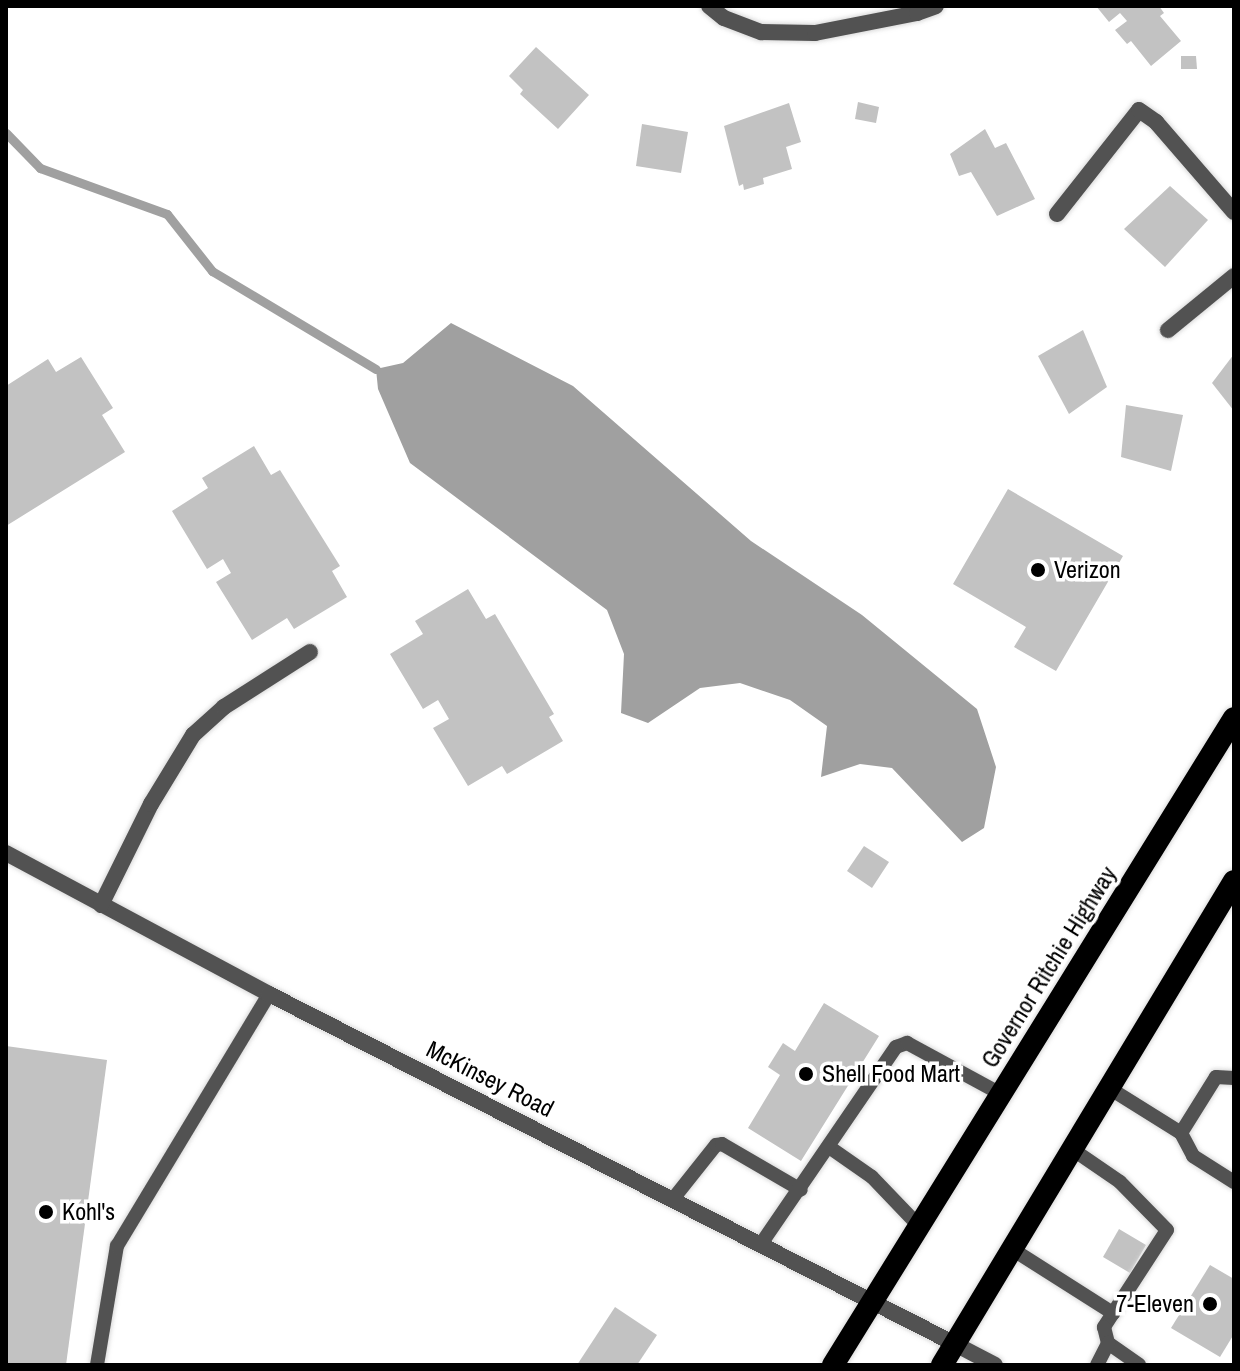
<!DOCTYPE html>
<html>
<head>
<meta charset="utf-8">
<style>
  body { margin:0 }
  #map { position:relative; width:1240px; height:1371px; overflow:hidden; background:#fff; font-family:"Archivo Narrow",sans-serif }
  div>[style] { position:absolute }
  .water>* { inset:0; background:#a0a0a0 }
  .stream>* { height:9px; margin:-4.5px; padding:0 4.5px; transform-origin:4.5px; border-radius:4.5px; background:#a0a0a0 }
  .building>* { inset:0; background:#c2c2c2 }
  .roads { filter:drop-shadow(0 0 2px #dbdbdb) drop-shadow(0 0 2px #dbdbdb) }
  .service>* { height:14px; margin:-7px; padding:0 7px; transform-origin:7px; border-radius:7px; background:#525252 }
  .minor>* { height:16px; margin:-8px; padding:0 8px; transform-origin:8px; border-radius:8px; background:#525252 }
  .tertiary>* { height:16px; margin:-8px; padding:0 8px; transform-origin:8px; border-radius:8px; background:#525252 }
  .trunk>* { height:22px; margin:-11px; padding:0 11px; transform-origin:11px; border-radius:11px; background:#000 }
  .dots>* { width:22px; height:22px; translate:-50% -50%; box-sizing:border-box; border:4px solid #fff; border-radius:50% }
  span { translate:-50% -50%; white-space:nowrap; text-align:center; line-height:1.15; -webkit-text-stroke:7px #fff; paint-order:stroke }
  .poi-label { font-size:24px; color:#000 }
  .left { translate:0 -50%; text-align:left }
  .right { translate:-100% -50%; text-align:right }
  .street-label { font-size:24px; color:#000 }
  .frame { position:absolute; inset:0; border:8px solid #000; pointer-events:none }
</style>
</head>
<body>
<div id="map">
  <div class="water">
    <i style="clip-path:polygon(451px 323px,573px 386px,751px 541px,862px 615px,977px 709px,996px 767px,984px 828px,962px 842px,892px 768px,860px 764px,821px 777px,827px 726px,790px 700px,740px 683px,700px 688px,648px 723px,621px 713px,624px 654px,607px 610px,410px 463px,378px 389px,376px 369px,403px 363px)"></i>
  </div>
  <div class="stream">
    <i style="left:6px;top:133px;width:49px;rotate:45.8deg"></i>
    <i style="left:40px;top:168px;width:135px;rotate:19.9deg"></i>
    <i style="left:167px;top:214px;width:73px;rotate:51.7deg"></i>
    <i style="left:212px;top:271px;width:191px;rotate:30.9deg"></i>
  </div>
  <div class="building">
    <i style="clip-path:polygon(1096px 6px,1159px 6px,1164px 13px,1160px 16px,1181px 41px,1151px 66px,1131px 41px,1127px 44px,1115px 30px,1127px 21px,1120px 13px,1109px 22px)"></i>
    <i style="clip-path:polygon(536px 47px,589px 95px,558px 129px,520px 94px,523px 90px,509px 76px)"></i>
    <i style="clip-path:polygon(1181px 56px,1196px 56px,1197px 69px,1181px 69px)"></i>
    <i style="clip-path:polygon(858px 102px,879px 107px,876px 123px,855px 119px)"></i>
    <i style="clip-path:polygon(789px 103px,801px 142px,786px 147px,792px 169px,763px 178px,764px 184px,744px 190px,743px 184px,739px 186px,724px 126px)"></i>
    <i style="clip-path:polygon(642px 124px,688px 132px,681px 173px,636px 166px)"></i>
    <i style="clip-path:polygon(985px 129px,995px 148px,1006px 143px,1035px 199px,997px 216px,971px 172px,959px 176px,950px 154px)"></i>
    <i style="clip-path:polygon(1170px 186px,1208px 220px,1165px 267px,1124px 229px)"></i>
    <i style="clip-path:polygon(1083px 330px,1107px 387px,1069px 414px,1038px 356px)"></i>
    <i style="clip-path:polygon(1234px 354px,1234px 411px,1212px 383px)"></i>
    <i style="clip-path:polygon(81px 357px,113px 408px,102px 415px,125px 452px,6px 526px,6px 386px,48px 359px,56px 372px)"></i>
    <i style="clip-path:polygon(1126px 405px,1183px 415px,1171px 471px,1121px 457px)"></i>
    <i style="clip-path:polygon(254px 446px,271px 475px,280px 470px,340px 566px,332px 571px,347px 597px,294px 629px,287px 618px,252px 640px,216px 582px,231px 573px,223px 559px,207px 569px,172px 511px,208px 488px,202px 478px)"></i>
    <i style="clip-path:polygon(1008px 489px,1123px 556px,1056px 671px,1014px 647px,1026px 627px,953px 584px)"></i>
    <i style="clip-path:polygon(468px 589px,486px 619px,495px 614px,554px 714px,549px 717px,563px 741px,507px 774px,502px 766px,468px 786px,433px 728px,449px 719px,438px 700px,423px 709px,390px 654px,423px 634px,415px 621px)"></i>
    <i style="clip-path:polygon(864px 846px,889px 862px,872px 888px,847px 871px)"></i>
    <i style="clip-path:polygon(824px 1003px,879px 1036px,801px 1161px,748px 1128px,780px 1075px,768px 1067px,783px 1043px,795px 1051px)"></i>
    <i style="clip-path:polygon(6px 1046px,107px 1060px,66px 1365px,6px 1365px)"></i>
    <i style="clip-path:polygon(1119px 1229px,1146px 1245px,1130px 1273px,1103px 1257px)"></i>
    <i style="clip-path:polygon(1210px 1265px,1234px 1279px,1234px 1334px,1220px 1357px,1171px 1328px)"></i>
    <i style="clip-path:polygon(615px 1307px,657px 1335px,637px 1365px,577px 1365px)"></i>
  </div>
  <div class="roads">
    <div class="service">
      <i style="left:1109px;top:1088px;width:85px;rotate:32deg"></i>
      <i style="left:1181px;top:1133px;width:26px;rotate:62deg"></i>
      <i style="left:1193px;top:1156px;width:49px;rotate:32.4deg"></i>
      <i style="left:1181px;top:1133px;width:66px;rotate:-58deg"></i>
      <i style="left:1216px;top:1077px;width:18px;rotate:3deg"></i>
      <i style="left:829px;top:1147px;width:52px;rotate:34.9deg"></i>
      <i style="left:872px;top:1177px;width:68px;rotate:46.2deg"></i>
      <i style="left:1072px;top:1149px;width:58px;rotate:34.5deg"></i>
      <i style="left:1120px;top:1182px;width:67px;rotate:45.6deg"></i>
      <i style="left:1167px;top:1230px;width:116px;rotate:123deg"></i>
      <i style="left:1104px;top:1327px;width:16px;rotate:76deg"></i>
      <i style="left:1108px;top:1343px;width:38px;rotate:35deg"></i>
      <i style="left:673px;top:1199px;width:69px;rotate:-51.5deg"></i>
      <i style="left:716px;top:1145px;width:6px;rotate:-9deg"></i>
      <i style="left:722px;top:1144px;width:91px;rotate:30.2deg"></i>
      <i style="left:761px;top:1244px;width:239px;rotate:-55.6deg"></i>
      <i style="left:896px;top:1047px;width:12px;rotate:-20deg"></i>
      <i style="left:907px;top:1043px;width:107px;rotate:28.5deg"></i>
      <i style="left:1012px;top:1249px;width:120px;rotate:32.4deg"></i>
      <i style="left:97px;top:1365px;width:121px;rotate:-80.5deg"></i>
      <i style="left:117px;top:1246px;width:294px;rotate:-58.9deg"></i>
      <i style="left:1097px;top:1365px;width:25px;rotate:-63deg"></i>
    </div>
    <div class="minor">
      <i style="left:709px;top:6px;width:19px;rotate:39deg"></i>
      <i style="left:724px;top:18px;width:40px;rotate:21deg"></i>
      <i style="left:761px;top:32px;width:54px;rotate:1.1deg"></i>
      <i style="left:815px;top:33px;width:104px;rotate:-11.1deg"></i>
      <i style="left:917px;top:13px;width:20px;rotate:-20deg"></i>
      <i style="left:1057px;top:214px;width:132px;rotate:-51.7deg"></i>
      <i style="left:1139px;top:110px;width:21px;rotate:35deg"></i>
      <i style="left:1156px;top:122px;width:119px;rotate:49.1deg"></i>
      <i style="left:1168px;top:330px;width:85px;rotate:-39.3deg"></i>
      <i style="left:6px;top:853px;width:298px;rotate:28.2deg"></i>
      <i style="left:269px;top:994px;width:770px;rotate:27.03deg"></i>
      <i style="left:101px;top:905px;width:113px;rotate:-63.7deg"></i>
      <i style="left:151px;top:804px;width:81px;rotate:-58.7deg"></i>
      <i style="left:193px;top:735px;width:42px;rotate:-42.1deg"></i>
      <i style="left:224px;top:707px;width:102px;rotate:-32.6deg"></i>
    </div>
    <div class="tertiary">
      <i style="left:955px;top:1344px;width:45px;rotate:27.7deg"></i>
    </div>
    <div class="trunk">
      <i style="left:833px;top:1365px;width:761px;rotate:-58.21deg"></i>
      <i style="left:942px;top:1365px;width:565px;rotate:-58.9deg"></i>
    </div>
  </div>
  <div class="dots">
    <i style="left:1038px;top:570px;background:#000"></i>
    <i style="left:806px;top:1074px;background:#000"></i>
    <i style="left:46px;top:1212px;background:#000"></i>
    <i style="left:1210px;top:1304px;background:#000"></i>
  </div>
  <div class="poi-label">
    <span class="left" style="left:1054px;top:570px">Verizon</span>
    <span class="left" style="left:822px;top:1074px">Shell Food Mart</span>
    <span class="left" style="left:62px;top:1212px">Kohl's</span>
    <span class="right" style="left:1194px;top:1304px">7-Eleven</span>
  </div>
  <div class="street-label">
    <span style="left:1049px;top:967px;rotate:-58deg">Governor Ritchie Highway</span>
    <span style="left:490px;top:1079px;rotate:27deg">McKinsey Road</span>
  </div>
  <div class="frame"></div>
</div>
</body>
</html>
